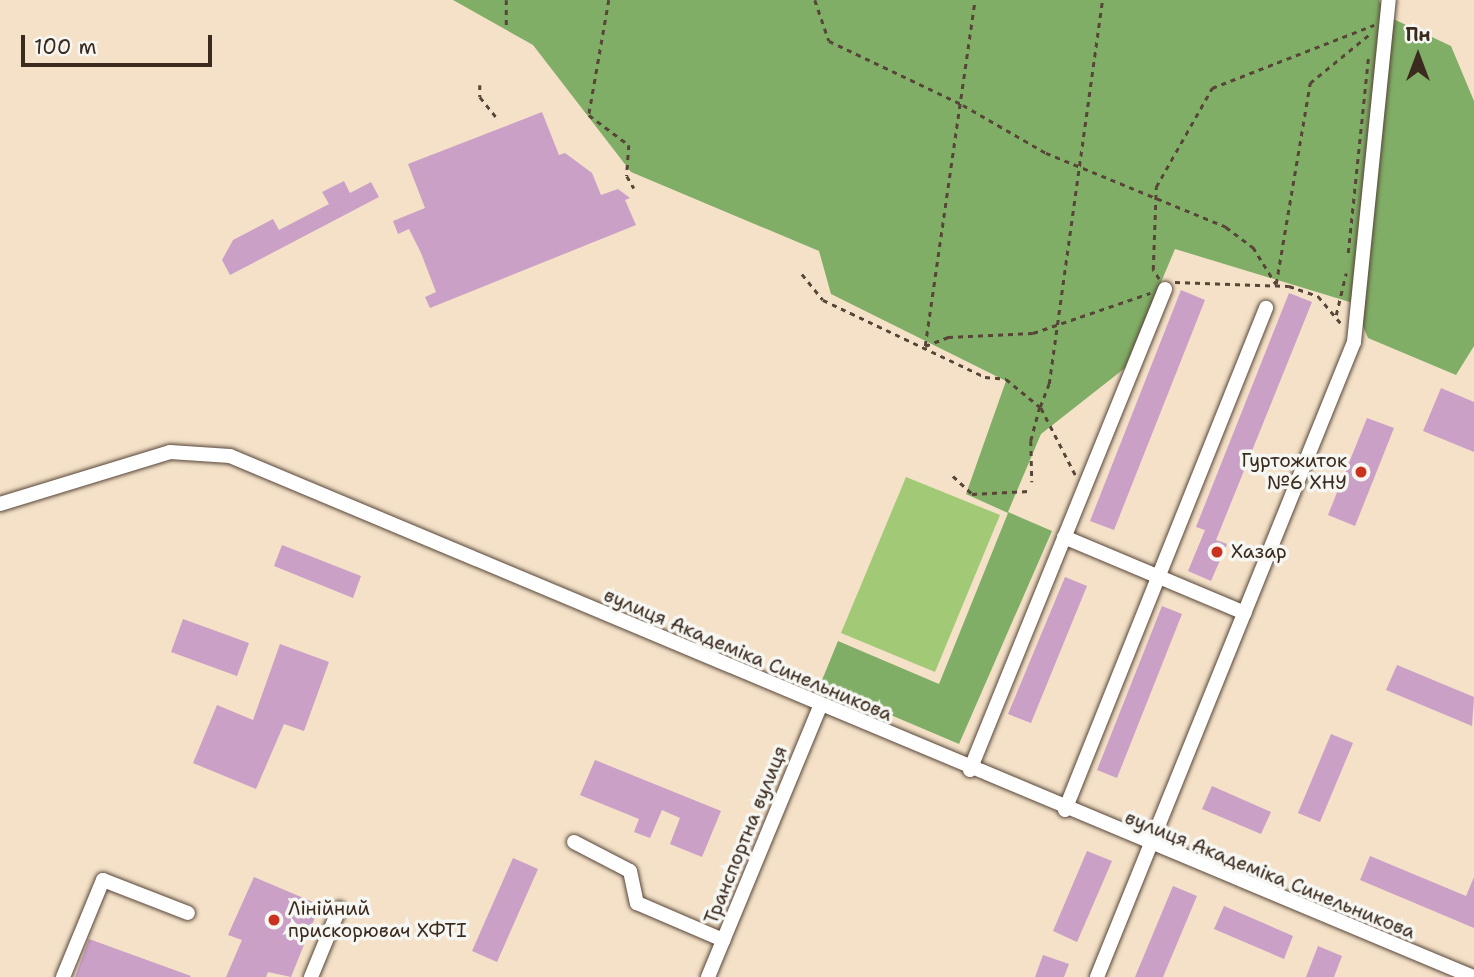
<!DOCTYPE html>
<html>
<head>
<meta charset="utf-8">
<style>
  body { margin:0 }
  #map { position:relative; width:1474px; height:977px; overflow:hidden; background:#f4e1c8; font-family:"Shantell Sans",sans-serif }
  div>[style] { position:absolute }
  .green>* { inset:0; background:#a2ca76 }
  .forest>* { inset:0; background:#81ae67 }
  .building>* { inset:0; background:#caa0c7 }
  .path>* { height:2.5px; margin-top:-1.25px; transform-origin:0; background:repeating-linear-gradient(90deg,#574538 0 5px,transparent 0 10px) }
  .roads { filter:drop-shadow(0 0 2px #574538) drop-shadow(0 0 2px #574538) }
  .minor>* { height:14px; margin:-7px; padding:0 7px; transform-origin:7px; border-radius:7px; background:#fff }
  .dots>* { width:19px; height:19px; translate:-50% -50%; box-sizing:border-box; border:4px solid #f6f6f2; border-radius:50% }
  span { translate:-50% -50%; white-space:nowrap; text-align:center; line-height:1.15; -webkit-text-stroke:7px #f6f6f2; paint-order:stroke }
  .poi-label { font-size:19px; color:#3b2a1e }
  .right { translate:-100% -50%; text-align:right }
  .left { translate:0 -50%; text-align:left }
  .street-label { font-size:19px; color:#3b2a1e }
  .north { position:absolute; left:1383px; top:21px; width:70px; height:70px; -webkit-text-stroke:5px #f6f6f2; paint-order:stroke; rotate:0deg; font-size:19px; font-weight:700; line-height:28px; text-align:center; color:#3b2a1e }
  .north::after { content:''; display:block; margin:auto; width:24px; height:32px; background:#3b2a1e; clip-path:polygon(50% 0,100% 100%,50% 72%,0 100%) }
  .scale { position:absolute; left:21px; top:35px; width:191px; height:32px; box-sizing:border-box; border:4px solid #3b2a1e; border-top:0; padding-left:9px; font-size:21px; line-height:24px; white-space:nowrap; color:#3b2a1e; -webkit-text-stroke:5px #f6f6f2; paint-order:stroke }
</style>
</head>
<body>
<div id="map">
  <div class="green">
    <i style="clip-path:polygon(906px 477px,1000px 515px,935px 672px,841px 633px)"></i>
  </div>
  <div class="forest">
    <i style="clip-path:polygon(453px 0,1379px 0,1387px 16px,1451px 46px,1474px 101px,1474px 346px,1456px 375px,1368px 338px,1353px 303px,1175px 249px,1125px 368px,1041px 434px,1008px 512px,1052px 531px,959px 744px,820px 685px,838px 641px,939px 684px,1008px 513px,966px 494px,1006px 381px,831px 294px,819px 251px,631px 172px,533px 45px)"></i>
  </div>
  <div class="building">
    <i style="clip-path:polygon(542px 112px,559px 155px,565px 153px,592px 173px,601px 195px,618px 189px,630px 198px,625px 200px,636px 225px,430px 308px,425px 297px,436px 292px,421px 253px,409px 229px,398px 234px,393px 221px,425px 208px,408px 164px)"></i>
    <i style="clip-path:polygon(344px 181px,350px 193px,371px 182px,379px 197px,230px 275px,222px 260px,233px 240px,273px 219px,279px 230px,329px 204px,322px 192px)"></i>
    <i style="clip-path:polygon(1181px 290px,1205px 300px,1114px 530px,1090px 521px)"></i>
    <i style="clip-path:polygon(1289px 293px,1312px 302px,1216px 540px,1227px 544px,1211px 581px,1188px 571px,1205px 530px,1196px 527px)"></i>
    <i style="clip-path:polygon(1441px 388px,1474px 402px,1474px 452px,1423px 431px)"></i>
    <i style="clip-path:polygon(1367px 418px,1394px 428px,1355px 526px,1328px 515px)"></i>
    <i style="clip-path:polygon(282px 545px,361px 576px,353px 598px,274px 566px)"></i>
    <i style="clip-path:polygon(1065px 577px,1087px 586px,1031px 723px,1008px 714px)"></i>
    <i style="clip-path:polygon(1162px 606px,1182px 614px,1117px 778px,1097px 770px)"></i>
    <i style="clip-path:polygon(183px 619px,249px 643px,237px 676px,171px 652px)"></i>
    <i style="clip-path:polygon(280px 644px,329px 662px,304px 731px,284px 724px,256px 789px,193px 763px,217px 705px,253px 720px)"></i>
    <i style="clip-path:polygon(1397px 665px,1474px 697px,1472px 726px,1386px 690px)"></i>
    <i style="clip-path:polygon(1331px 734px,1353px 743px,1320px 822px,1298px 813px)"></i>
    <i style="clip-path:polygon(595px 760px,721px 811px,702px 857px,670px 844px,680px 818px,662px 810px,650px 838px,634px 832px,639px 819px,580px 795px)"></i>
    <i style="clip-path:polygon(1212px 786px,1271px 812px,1261px 834px,1202px 809px)"></i>
    <i style="clip-path:polygon(1087px 851px,1112px 861px,1077px 942px,1053px 931px)"></i>
    <i style="clip-path:polygon(1370px 856px,1466px 896px,1474px 877px,1474px 928px,1360px 880px)"></i>
    <i style="clip-path:polygon(513px 858px,538px 869px,497px 962px,472px 951px)"></i>
    <i style="clip-path:polygon(254px 877px,320px 905px,291px 977px,268px 972px,266px 977px,226px 977px,242px 940px,228px 935px)"></i>
    <i style="clip-path:polygon(1173px 886px,1197px 896px,1163px 977px,1135px 977px)"></i>
    <i style="clip-path:polygon(1224px 906px,1293px 936px,1284px 959px,1214px 929px)"></i>
    <i style="clip-path:polygon(89px 939px,191px 976px,190px 977px,75px 977px)"></i>
    <i style="clip-path:polygon(1318px 946px,1342px 956px,1334px 977px,1306px 977px)"></i>
    <i style="clip-path:polygon(1043px 955px,1069px 964px,1064px 977px,1035px 977px)"></i>
  </div>
  <div class="path">
    <i style="left:609px;top:0;width:117px;rotate:99.9deg"></i>
    <i style="left:589px;top:115px;width:50px;rotate:36.9deg"></i>
    <i style="left:629px;top:145px;width:31px;rotate:94deg"></i>
    <i style="left:627px;top:176px;width:14px;rotate:60deg"></i>
    <i style="left:815px;top:0;width:43px;rotate:71.1deg"></i>
    <i style="left:829px;top:41px;width:148px;rotate:25.5deg"></i>
    <i style="left:963px;top:105px;width:96px;rotate:30deg"></i>
    <i style="left:1046px;top:153px;width:195px;rotate:22.3deg"></i>
    <i style="left:1226px;top:227px;width:34px;rotate:37deg"></i>
    <i style="left:1253px;top:247px;width:44px;rotate:58.1deg"></i>
    <i style="left:506px;top:25px;width:25px;rotate:-90deg"></i>
    <i style="left:480px;top:85px;width:12px;rotate:90deg"></i>
    <i style="left:480px;top:97px;width:27px;rotate:51deg"></i>
    <i style="left:1348px;top:253px;width:196px;rotate:-84.1deg"></i>
    <i style="left:802px;top:274px;width:33px;rotate:51deg"></i>
    <i style="left:823px;top:300px;width:179px;rotate:25.4deg"></i>
    <i style="left:985px;top:377px;width:21px;rotate:5deg"></i>
    <i style="left:1006px;top:379px;width:44px;rotate:39.5deg"></i>
    <i style="left:1040px;top:407px;width:35px;rotate:105deg"></i>
    <i style="left:1031px;top:441px;width:41px;rotate:88.6deg"></i>
    <i style="left:1159px;top:279px;width:11px;rotate:-124deg"></i>
    <i style="left:1153px;top:270px;width:83px;rotate:-87.9deg"></i>
    <i style="left:1156px;top:187px;width:114px;rotate:-60.5deg"></i>
    <i style="left:1212px;top:88px;width:174px;rotate:-21.3deg"></i>
    <i style="left:1175px;top:282px;width:114px;rotate:2deg"></i>
    <i style="left:1289px;top:286px;width:31px;rotate:19deg"></i>
    <i style="left:1318px;top:296px;width:39px;rotate:50deg"></i>
    <i style="left:1276px;top:284px;width:204px;rotate:-80.4deg"></i>
    <i style="left:1310px;top:83px;width:79px;rotate:-39.3deg"></i>
    <i style="left:1336px;top:315px;width:43px;rotate:-76.6deg"></i>
    <i style="left:925px;top:346px;width:25px;rotate:-21deg"></i>
    <i style="left:948px;top:337px;width:85px;rotate:-2.7deg"></i>
    <i style="left:1033px;top:333px;width:124px;rotate:-18.9deg"></i>
    <i style="left:925px;top:346px;width:350px;rotate:-81.8deg"></i>
    <i style="left:1075px;top:475px;width:76px;rotate:-117.2deg"></i>
    <i style="left:1040px;top:407px;width:25px;rotate:-69deg"></i>
    <i style="left:1049px;top:384px;width:388px;rotate:-82.1deg"></i>
    <i style="left:953px;top:476px;width:26px;rotate:43deg"></i>
    <i style="left:972px;top:494px;width:57px;rotate:-3deg"></i>
  </div>
  <div class="roads">
    <div class="minor">
      <i style="left:0;top:504px;width:178px;rotate:-17deg"></i>
      <i style="left:170px;top:452px;width:60px;rotate:3.8deg"></i>
      <i style="left:230px;top:456px;width:1348px;rotate:22.74deg"></i>
      <i style="left:1064px;top:537px;width:196px;rotate:22.8deg"></i>
      <i style="left:970px;top:770px;width:519px;rotate:-67.93deg"></i>
      <i style="left:1065px;top:810px;width:541px;rotate:-68.18deg"></i>
      <i style="left:574px;top:842px;width:63px;rotate:27.4deg"></i>
      <i style="left:630px;top:871px;width:33px;rotate:78deg"></i>
      <i style="left:637px;top:903px;width:94px;rotate:23.3deg"></i>
      <i style="left:63px;top:977px;width:105px;rotate:-67.6deg"></i>
      <i style="left:103px;top:880px;width:91px;rotate:21.2deg"></i>
      <i style="left:311px;top:977px;width:74px;rotate:-67.6deg"></i>
      <i style="left:708px;top:977px;width:292px;rotate:-67.5deg"></i>
      <i style="left:1097px;top:977px;width:685px;rotate:-67.97deg"></i>
      <i style="left:1354px;top:342px;width:344px;rotate:-84.2deg"></i>
    </div>
  </div>
  <div class="dots">
    <i style="left:1361px;top:472px;background:#c8321e"></i>
    <i style="left:1217px;top:552px;background:#c8321e"></i>
    <i style="left:274px;top:920px;background:#c8321e"></i>
  </div>
  <div class="poi-label">
    <span class="right" style="left:1347px;top:472px">Гуртожиток<br>№6 ХНУ</span>
    <span class="left" style="left:1231px;top:552px">Хазар</span>
    <span class="left" style="left:288px;top:920px">Лінійний<br>прискорювач ХФТІ</span>
  </div>
  <div class="street-label">
    <span style="left:748px;top:655px;rotate:23deg">вулиця Академіка Синельникова</span>
    <span style="left:746px;top:835px;rotate:-68deg">Транспортна вулиця</span>
    <span style="left:1270px;top:875px;rotate:22deg">вулиця Академіка Синельникова</span>
  </div>
  <div class="north">Пн</div>
  <div class="scale">100 m</div>
</div>
</body>
</html>
